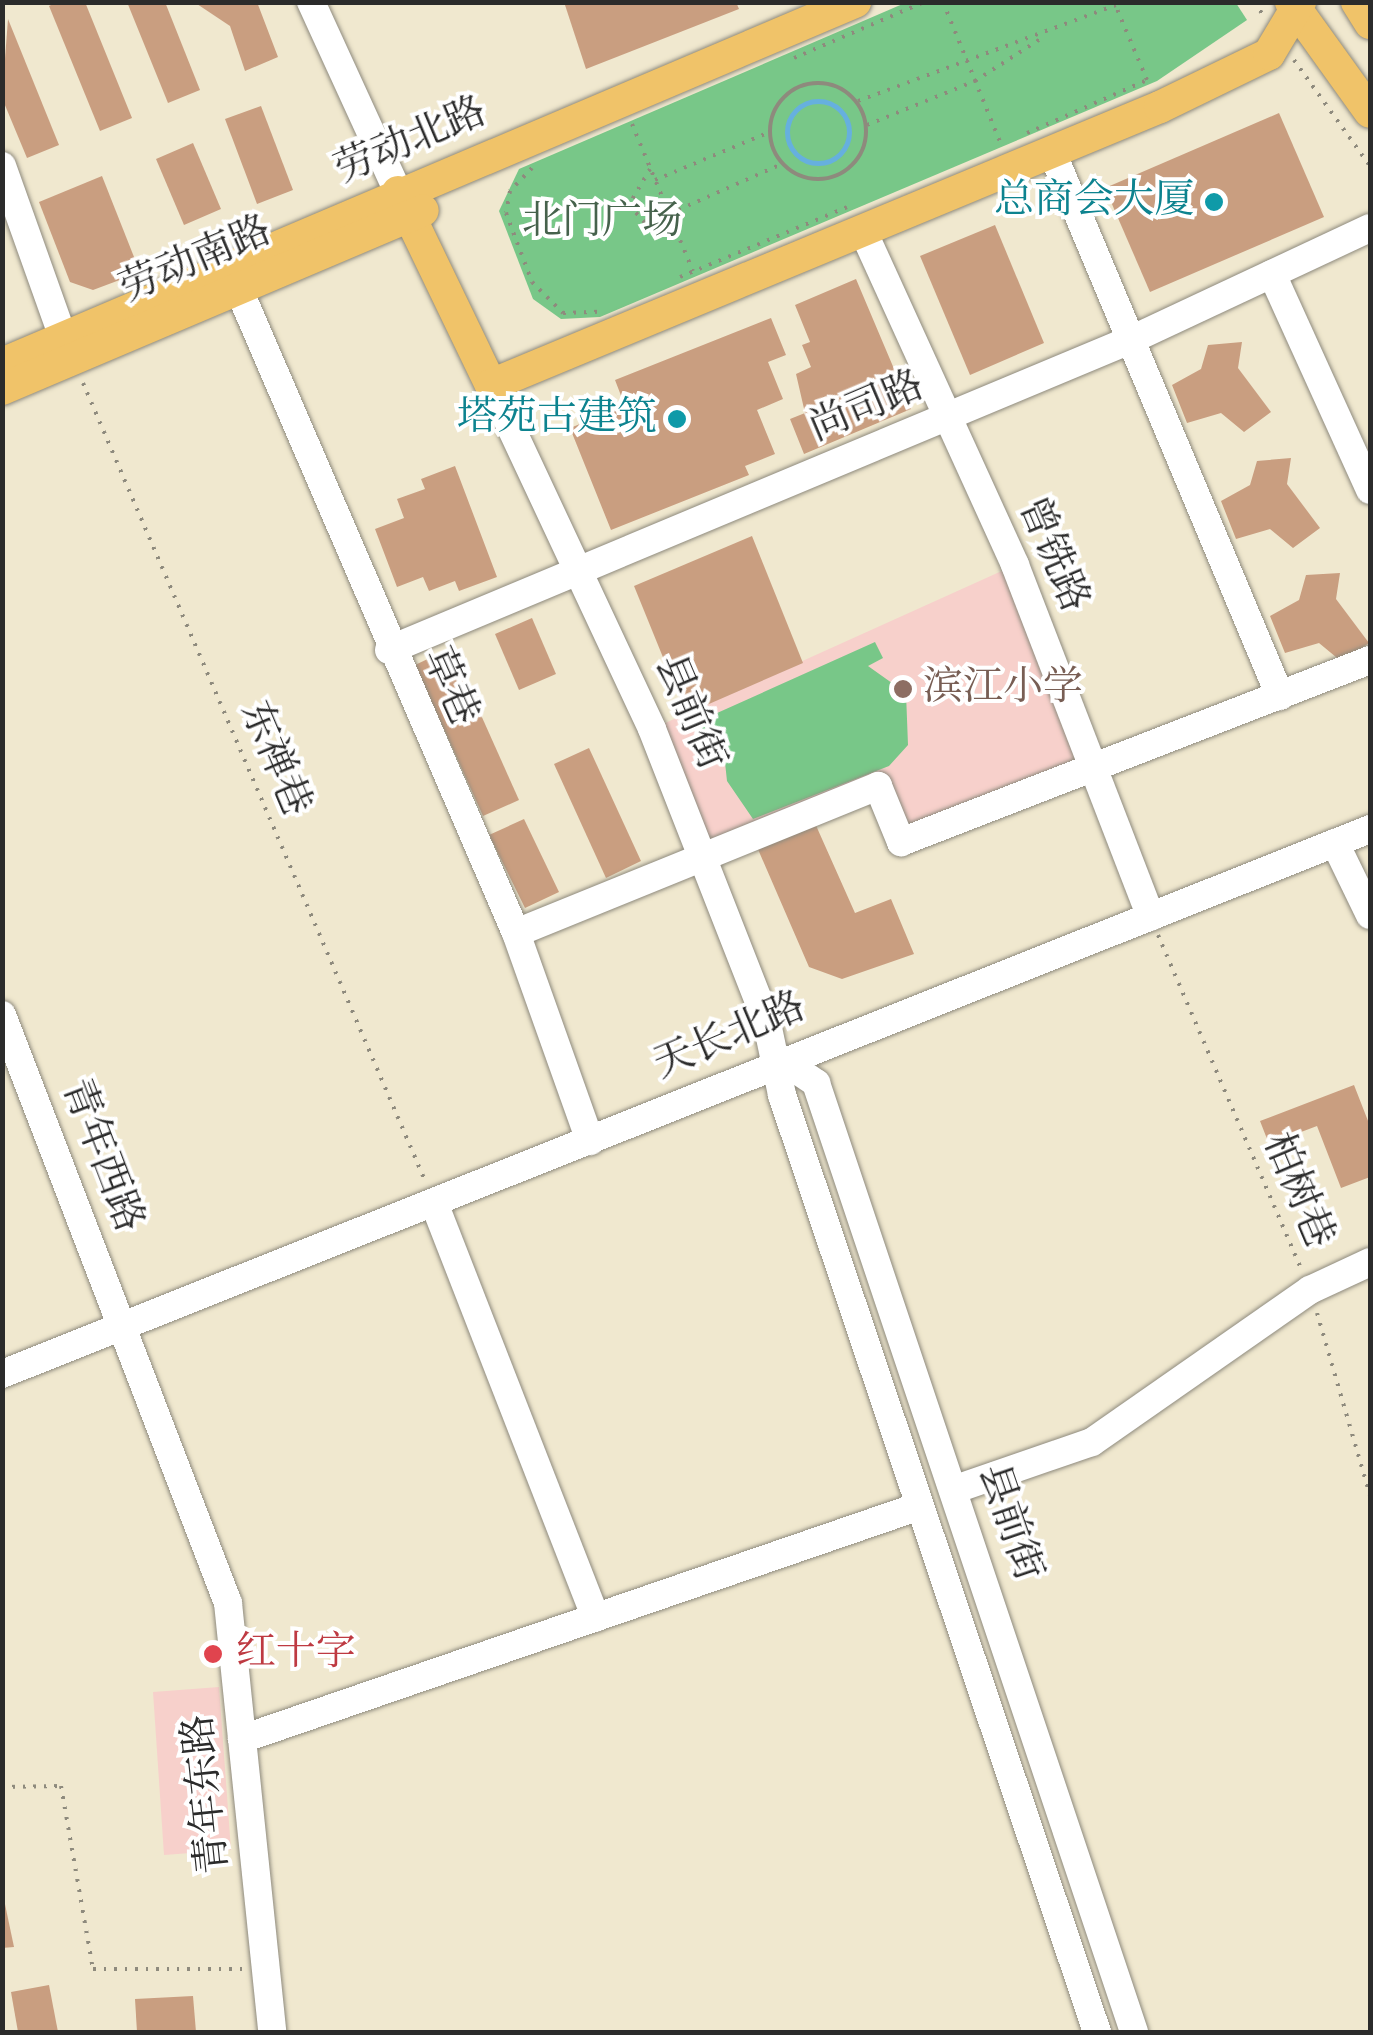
<!DOCTYPE html>
<html>
<head>
<meta charset="utf-8">
<style>
  body { margin:0 }
  #map { position:relative; width:1373px; height:2035px; overflow:hidden; background:#f0e8cf; font-family:"IM FELL English","Noto Serif SC",serif }
  div>[style] { position:absolute }
  .built>* { inset:0; background:#f7d0cb }
  .green>* { inset:0; background:#78c788 }
  .stream>* { height:5px; margin:-2.5px; padding:0 2.5px; transform-origin:2.5px; border-radius:2.5px; background:#66b0de }
  .stream>.ring { margin:-2.5px; padding:0; box-sizing:content-box; background:none; border:5px solid #66b0de; border-radius:50% }
  .building>* { inset:0; background:#c99e80 }
  .path>* { height:4px; margin-top:-2px; transform-origin:0; background:repeating-linear-gradient(90deg,#8e8a7d 0 2.5px,transparent 0 10.5px) }
  .path>.ring { margin:-2px; padding:0; box-sizing:content-box; background:none; border:4px solid #8e8a7d; border-radius:50% }
  .roads { filter:drop-shadow(0 0 2px #8e8a7d) drop-shadow(0 0 2px #8e8a7d) }
  .minor>* { height:28px; margin:-14px; padding:0 14px; transform-origin:14px; border-radius:14px; background:#fff }
  .major>* { height:32px; margin:-16px; padding:0 16px; transform-origin:16px; border-radius:16px; background:#f0c369 }
  .dots>* { width:28px; height:28px; translate:-50% -50%; box-sizing:border-box; border:5px solid #fff; border-radius:50% }
  span { translate:-50% -50%; white-space:nowrap; text-align:center; line-height:1.15; -webkit-text-stroke:8px #fff; paint-order:stroke }
  .street-label { font-size:40px; color:#2b2b2b }
  .culture-label { font-size:40px; color:#0d838f }
  .right { translate:-100% -50%; text-align:right }
  .park-label { font-size:40px; color:#46624c }
  .education-label { font-size:40px; color:#785e54 }
  .left { translate:0 -50%; text-align:left }
  .health-label { font-size:40px; color:#be3a42 }
  .frame { position:absolute; inset:0; border:5px solid #2b2b2b; pointer-events:none }
</style>
</head>
<body>
<div id="map">
  <div class="built">
    <i style="clip-path:polygon(1015px 565px,1091px 763px,901px 842px,878px 787px,703px 861px,652px 729px)"></i>
    <i style="clip-path:polygon(219px 1687px,231px 1850px,164px 1855px,153px 1692px)"></i>
  </div>
  <div class="green">
    <i style="clip-path:polygon(905px 3px,1236px 3px,1247px 20px,1157px 81px,600px 317px,561px 319px,533px 299px,499px 211px,519px 169px)"></i>
    <i style="clip-path:polygon(875px 642px,883px 658px,868px 666px,906px 693px,908px 745px,889px 766px,753px 819px,727px 781px,722px 735px,706px 742px,697px 722px)"></i>
  </div>
  <div class="stream">
    <i class="ring" style="left:787px;top:101px;width:57px;height:57px"></i>
  </div>
  <div class="building">
    <i style="clip-path:polygon(57px 2px,85px 2px,132px 118px,100px 131px,49px 6px)"></i>
    <i style="clip-path:polygon(127px 2px,165px 2px,200px 90px,168px 103px)"></i>
    <i style="clip-path:polygon(194px 2px,257px 2px,278px 57px,245px 71px,230px 26px)"></i>
    <i style="clip-path:polygon(564px 2px,736px 2px,739px 9px,586px 69px)"></i>
    <i style="clip-path:polygon(8px 19px,59px 145px,27px 158px,2px 98px)"></i>
    <i style="clip-path:polygon(261px 106px,293px 190px,257px 204px,225px 119px)"></i>
    <i style="clip-path:polygon(1279px 113px,1324px 217px,1150px 292px,1105px 188px)"></i>
    <i style="clip-path:polygon(193px 143px,221px 209px,184px 225px,156px 159px)"></i>
    <i style="clip-path:polygon(102px 176px,136px 262px,125px 278px,93px 290px,70px 282px,39px 202px)"></i>
    <i style="clip-path:polygon(995px 225px,1044px 343px,970px 375px,920px 256px)"></i>
    <i style="clip-path:polygon(856px 279px,911px 409px,804px 454px,790px 419px,805px 413px,796px 374px,811px 367px,802px 345px,810px 342px,795px 305px)"></i>
    <i style="clip-path:polygon(771px 318px,786px 355px,768px 362px,783px 399px,757px 410px,775px 454px,745px 466px,749px 475px,611px 530px,570px 428px,625px 406px,615px 380px)"></i>
    <i style="clip-path:polygon(1242px 342px,1238px 368px,1271px 412px,1244px 432px,1221px 413px,1187px 423px,1172px 385px,1201px 369px,1208px 345px)"></i>
    <i style="clip-path:polygon(1291px 458px,1287px 484px,1320px 528px,1293px 548px,1270px 529px,1236px 539px,1221px 501px,1250px 485px,1257px 461px)"></i>
    <i style="clip-path:polygon(455px 466px,497px 577px,459px 591px,455px 581px,429px 591px,423px 577px,397px 587px,375px 529px,404px 518px,397px 499px,425px 489px,421px 479px)"></i>
    <i style="clip-path:polygon(752px 536px,803px 663px,686px 714px,634px 586px)"></i>
    <i style="clip-path:polygon(1340px 573px,1336px 599px,1369px 643px,1342px 662px,1319px 643px,1285px 653px,1270px 616px,1299px 600px,1306px 575px)"></i>
    <i style="clip-path:polygon(532px 618px,556px 674px,519px 690px,495px 634px)"></i>
    <i style="clip-path:polygon(451px 648px,519px 800px,483px 816px,415px 665px)"></i>
    <i style="clip-path:polygon(589px 748px,641px 861px,606px 878px,554px 764px)"></i>
    <i style="clip-path:polygon(524px 819px,559px 892px,525px 908px,489px 835px)"></i>
    <i style="clip-path:polygon(814px 821px,855px 913px,891px 899px,914px 954px,842px 979px,809px 967px,757px 847px)"></i>
    <i style="clip-path:polygon(1354px 1085px,1370px 1126px,1370px 1177px,1341px 1188px,1317px 1126px,1269px 1144px,1260px 1121px)"></i>
    <i style="clip-path:polygon(2px 1890px,14px 1947px,2px 1948px)"></i>
    <i style="clip-path:polygon(49px 1985px,58px 2032px,18px 2032px,11px 1992px)"></i>
    <i style="clip-path:polygon(193px 1996px,196px 2032px,137px 2032px,135px 1999px)"></i>
  </div>
  <div class="path">
    <i style="left:943px;top:2px;width:153px;rotate:67.8deg"></i>
    <i style="left:1254px;top:2px;width:16px;rotate:55deg"></i>
    <i style="left:794px;top:58px;width:142px;rotate:-23.3deg"></i>
    <i style="left:1294px;top:60px;width:130px;rotate:54.4deg"></i>
    <i class="ring" style="left:770px;top:83px;width:92px;height:92px"></i>
    <i style="left:858px;top:101px;width:275px;rotate:-20.4deg"></i>
    <i style="left:632px;top:124px;width:159px;rotate:67.5deg"></i>
    <i style="left:867px;top:125px;width:117px;rotate:-22.2deg"></i>
    <i style="left:975px;top:81px;width:83px;rotate:-32.7deg"></i>
    <i style="left:1027px;top:133px;width:131px;rotate:-23.8deg"></i>
    <i style="left:1147px;top:80px;width:85px;rotate:-112.9deg"></i>
    <i style="left:532px;top:168px;width:32px;rotate:134deg"></i>
    <i style="left:510px;top:191px;width:22px;rotate:100deg"></i>
    <i style="left:506px;top:213px;width:74px;rotate:69.4deg"></i>
    <i style="left:532px;top:282px;width:44px;rotate:45deg"></i>
    <i style="left:563px;top:313px;width:35px;rotate:-2deg"></i>
    <i style="left:650px;top:169px;width:42px;rotate:120.3deg"></i>
    <i style="left:629px;top:205px;width:31px;rotate:48deg"></i>
    <i style="left:650px;top:228px;width:23px;rotate:-5deg"></i>
    <i style="left:655px;top:180px;width:125px;rotate:-22.7deg"></i>
    <i style="left:669px;top:214px;width:124px;rotate:-23.9deg"></i>
    <i style="left:680px;top:277px;width:181px;rotate:-22.7deg"></i>
    <i style="left:83px;top:383px;width:870px;rotate:66.79deg"></i>
    <i style="left:1158px;top:935px;width:366px;rotate:66.8deg"></i>
    <i style="left:1317px;top:1313px;width:190px;rotate:73.8deg"></i>
    <i style="left:2px;top:1787px;width:59px;rotate:-1deg"></i>
    <i style="left:61px;top:1786px;width:186px;rotate:80.1deg"></i>
    <i style="left:93px;top:1969px;width:151px"></i>
    <i style="left:1369px;top:2032px;width:1px;rotate:-45deg"></i>
  </div>
  <div class="roads">
    <div class="minor">
      <i style="left:311px;top:2px;width:209px;rotate:65.4deg"></i>
      <i style="left:1052px;top:152px;width:590px;rotate:67.26deg"></i>
      <i style="left:2px;top:166px;width:182px;rotate:70.4deg"></i>
      <i style="left:863px;top:231px;width:367px;rotate:65.5deg"></i>
      <i style="left:1015px;top:565px;width:377px;rotate:68.9deg"></i>
      <i style="left:230px;top:269px;width:723px;rotate:66.7deg"></i>
      <i style="left:516px;top:933px;width:221px;rotate:70.4deg"></i>
      <i style="left:1272px;top:274px;width:237px;rotate:65.6deg"></i>
      <i style="left:491px;top:385px;width:380px;rotate:64.9deg"></i>
      <i style="left:652px;top:729px;width:316px;rotate:68.6deg"></i>
      <i style="left:767px;top:1023px;width:74px;rotate:78.2deg"></i>
      <i style="left:782px;top:1095px;width:989px;rotate:71.42deg"></i>
      <i style="left:389px;top:650px;width:809px;rotate:-22.7deg"></i>
      <i style="left:1135px;top:338px;width:259px;rotate:-25.1deg"></i>
      <i style="left:1335px;top:843px;width:80px;rotate:64.1deg"></i>
      <i style="left:516px;top:933px;width:391px;rotate:-22.1deg"></i>
      <i style="left:878px;top:786px;width:61px;rotate:67.7deg"></i>
      <i style="left:901px;top:842px;width:503px;rotate:-21.21deg"></i>
      <i style="left:2px;top:1015px;width:630px;rotate:68.98deg"></i>
      <i style="left:228px;top:1603px;width:431px;rotate:84.1deg"></i>
      <i style="left:779px;top:1058px;width:45px;rotate:34deg"></i>
      <i style="left:816px;top:1083px;width:1001px;rotate:71.47deg"></i>
      <i style="left:434px;top:1203px;width:445px;rotate:68.7deg"></i>
      <i style="left:2px;top:1374px;width:1473px;rotate:-21.72deg"></i>
      <i style="left:953px;top:1490px;width:147px;rotate:-19.1deg"></i>
      <i style="left:1092px;top:1442px;width:266px;rotate:-34.9deg"></i>
      <i style="left:1310px;top:1290px;width:66px;rotate:-25deg"></i>
      <i style="left:242px;top:1739px;width:717px;rotate:-18.97deg"></i>
    </div>
    <div class="major">
      <i style="left:1291px;top:2px;width:135px;rotate:54.3deg"></i>
      <i style="left:1357px;top:2px;width:25px;rotate:58deg"></i>
      <i style="left:398px;top:192px;width:214px;rotate:64.3deg"></i>
      <i style="left:491px;top:385px;width:724px;rotate:-22.57deg"></i>
      <i style="left:1160px;top:107px;width:121px;rotate:-25.9deg"></i>
      <i style="left:1269px;top:54px;width:61px;rotate:-59.2deg"></i>
      <i style="left:2px;top:364px;width:927px;rotate:-23deg"></i>
      <i style="left:2px;top:389px;width:457px;rotate:-23deg"></i>
    </div>
  </div>
  <div class="dots">
    <i style="left:1214px;top:202px;background:#0f9aa8"></i>
    <i style="left:677px;top:419px;background:#0f9aa8"></i>
    <i style="left:903px;top:689px;background:#8d6e63"></i>
    <i style="left:213px;top:1654px;background:#e0444e"></i>
  </div>
  <div class="street-label">
    <span style="left:411px;top:142px;rotate:-23deg">劳动北路</span>
    <span style="left:196px;top:261px;rotate:-23deg">劳动南路</span>
    <span style="left:867px;top:408px;rotate:-23deg">尚司路</span>
    <span style="left:1052px;top:555px;rotate:67deg">曾铣路</span>
    <span style="left:449px;top:687px;rotate:66deg">草巷</span>
    <span style="left:689px;top:713px;rotate:67deg">县前街</span>
    <span style="left:274px;top:759px;rotate:67deg">东禅巷</span>
    <span style="left:730px;top:1037px;rotate:-23deg">天长北路</span>
    <span style="left:101px;top:1156px;rotate:69deg">青年西路</span>
    <span style="left:1297px;top:1191px;rotate:67deg">柏树巷</span>
    <span style="left:1009px;top:1523px;rotate:71deg">县前街</span>
    <span style="left:208px;top:1794px;rotate:-96deg">青年东路</span>
  </div>
  <div class="culture-label">
    <span class="right" style="left:1194px;top:202px">总商会大厦</span>
    <span class="right" style="left:657px;top:419px">塔苑古建筑</span>
  </div>
  <div class="park-label">
    <span style="left:602px;top:223px">北门广场</span>
  </div>
  <div class="education-label">
    <span class="left" style="left:923px;top:689px">滨江小学</span>
  </div>
  <div class="health-label">
    <span class="left" style="left:236px;top:1654px">红十字</span>
  </div>
  <div class="frame"></div>
</div>
</body>
</html>
